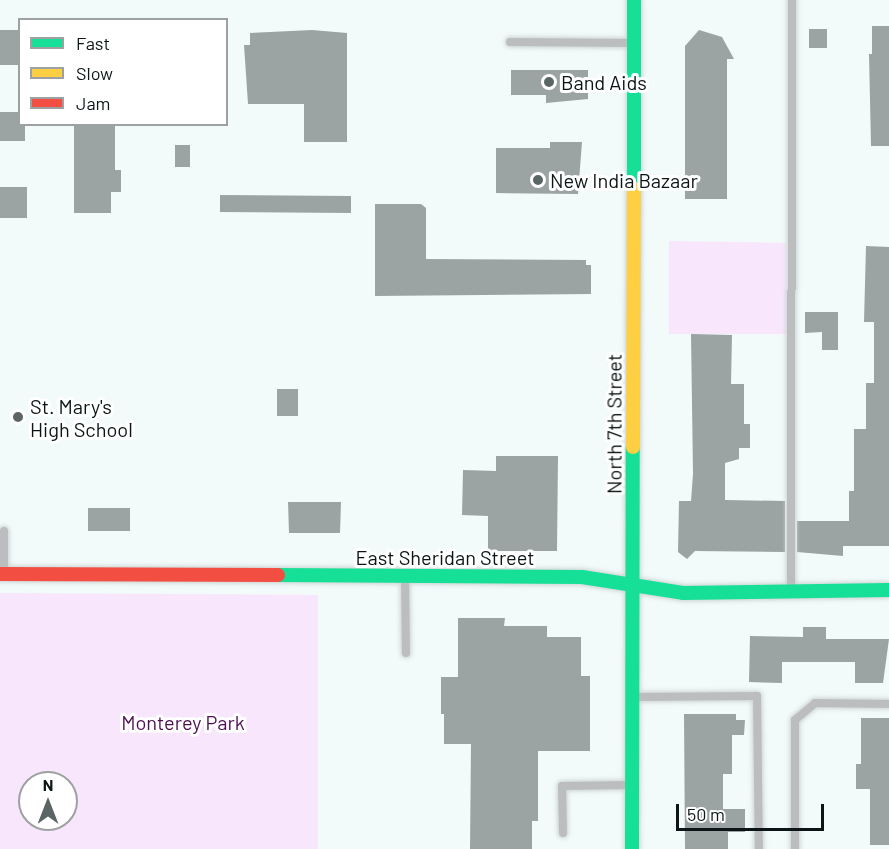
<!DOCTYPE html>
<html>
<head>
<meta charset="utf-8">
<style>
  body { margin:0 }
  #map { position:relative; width:889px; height:849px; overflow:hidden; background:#f2fafa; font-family:Barlow,sans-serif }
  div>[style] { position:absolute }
  .green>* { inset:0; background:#f8e7fc }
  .building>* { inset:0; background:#9ba3a3 }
  .roads { filter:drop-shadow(0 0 2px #ced5d5) drop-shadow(0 0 2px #ced5d5) }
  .lane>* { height:8px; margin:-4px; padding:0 4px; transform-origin:4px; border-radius:4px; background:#bcbdbe }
  .fast>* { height:14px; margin:-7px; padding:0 7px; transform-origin:7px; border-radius:7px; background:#16e098 }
  .slow>* { height:14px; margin:-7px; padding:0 7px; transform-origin:7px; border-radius:7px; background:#ffcf43 }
  .jam>* { height:14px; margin:-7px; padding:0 7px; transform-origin:7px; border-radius:7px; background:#f24e42 }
  .dots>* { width:16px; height:16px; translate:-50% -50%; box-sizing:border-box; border:3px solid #fff; border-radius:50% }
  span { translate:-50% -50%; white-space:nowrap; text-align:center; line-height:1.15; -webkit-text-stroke:6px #fff; paint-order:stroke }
  .poi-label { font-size:20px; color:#0c1515 }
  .left { translate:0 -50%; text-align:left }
  .street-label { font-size:20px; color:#0c1515 }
  .park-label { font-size:20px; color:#4e1052 }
  .legend { position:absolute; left:18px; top:18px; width:210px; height:108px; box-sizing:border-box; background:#fff; border:2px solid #9ea1a1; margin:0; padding:8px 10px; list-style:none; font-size:18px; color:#0c1515 }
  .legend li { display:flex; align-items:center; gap:12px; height:30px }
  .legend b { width:30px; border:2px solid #9ea1a1 }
  .north { position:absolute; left:18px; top:771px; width:60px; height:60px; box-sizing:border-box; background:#fff; border:2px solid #9ea1a1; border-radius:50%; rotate:0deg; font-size:16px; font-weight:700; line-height:24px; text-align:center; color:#0c1515 }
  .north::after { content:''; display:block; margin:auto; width:21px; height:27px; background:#5c6565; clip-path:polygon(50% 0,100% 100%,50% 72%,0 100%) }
  .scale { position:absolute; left:676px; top:804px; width:148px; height:27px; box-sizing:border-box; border:3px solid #0c1515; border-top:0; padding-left:8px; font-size:18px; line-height:21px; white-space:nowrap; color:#0c1515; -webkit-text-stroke:4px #fff; paint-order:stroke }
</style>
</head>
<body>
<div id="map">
  <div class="green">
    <i style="clip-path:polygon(669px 241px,786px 243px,787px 334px,669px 334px)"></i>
    <i style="clip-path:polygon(evenodd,0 593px,318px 595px,318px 849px,0 849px,0 593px,30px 783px,66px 783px,66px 819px,30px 819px,30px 783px)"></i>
  </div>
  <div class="building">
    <i style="clip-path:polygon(872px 26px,889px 26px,889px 146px,871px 146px,869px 54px,872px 54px)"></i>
    <i style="clip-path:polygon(809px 29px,827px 29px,827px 48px,809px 48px)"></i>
    <i style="clip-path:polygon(0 30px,20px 30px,20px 65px,0 65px)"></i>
    <i style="clip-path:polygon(312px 30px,347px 33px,347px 142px,304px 142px,304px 104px,248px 104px,244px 45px,250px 45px,250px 33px)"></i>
    <i style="clip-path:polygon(699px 30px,722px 37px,734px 59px,727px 59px,727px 199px,685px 199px,685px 46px)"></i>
    <i style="clip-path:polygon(511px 70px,588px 70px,588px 99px,546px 103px,546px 95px,511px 95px)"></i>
    <i style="clip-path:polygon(0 112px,20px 112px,20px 124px,25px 124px,25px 141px,0 141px)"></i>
    <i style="clip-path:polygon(74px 124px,115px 124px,115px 170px,121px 170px,121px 192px,111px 192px,111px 213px,74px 213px)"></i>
    <i style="clip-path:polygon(550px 142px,582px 142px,578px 194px,496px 193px,496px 148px,550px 148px)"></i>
    <i style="clip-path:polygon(175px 145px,190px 145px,190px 167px,175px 167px)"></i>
    <i style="clip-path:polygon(0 187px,27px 187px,27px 218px,0 218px)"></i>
    <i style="clip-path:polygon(220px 195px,351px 196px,351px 213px,220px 212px)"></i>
    <i style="clip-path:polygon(375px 204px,421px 204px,426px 208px,426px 259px,586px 260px,586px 265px,591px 265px,591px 294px,375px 296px)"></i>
    <i style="clip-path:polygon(866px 246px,889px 247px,889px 546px,843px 546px,843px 556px,797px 552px,797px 521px,849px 521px,849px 491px,854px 491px,854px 429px,866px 429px,866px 383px,874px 383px,874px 322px,864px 322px)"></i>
    <i style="clip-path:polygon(805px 312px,838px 312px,838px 350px,822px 350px,822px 332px,805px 333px)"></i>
    <i style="clip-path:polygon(691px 334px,732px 335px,731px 384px,744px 384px,744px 424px,750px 424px,750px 448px,739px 448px,739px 459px,725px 463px,725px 500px,785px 501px,785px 552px,695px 551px,687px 559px,678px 552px,679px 501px,691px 501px,693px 474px)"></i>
    <i style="clip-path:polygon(277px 389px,298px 389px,298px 416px,277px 416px)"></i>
    <i style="clip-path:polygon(496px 456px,558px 456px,557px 551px,488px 551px,488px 516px,462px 515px,463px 470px,496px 471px)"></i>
    <i style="clip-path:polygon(288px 502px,341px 502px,340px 533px,289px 533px)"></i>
    <i style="clip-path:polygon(88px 508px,130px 508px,130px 531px,88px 531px)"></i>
    <i style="clip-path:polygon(458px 618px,505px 618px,504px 626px,547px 626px,547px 637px,581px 637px,581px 676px,590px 676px,590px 751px,538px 751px,538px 821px,532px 821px,532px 849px,470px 849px,471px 744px,444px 744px,444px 714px,441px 714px,441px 677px,458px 677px)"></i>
    <i style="clip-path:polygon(803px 627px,826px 627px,826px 639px,889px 639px,883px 683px,855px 683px,855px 662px,782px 662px,782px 683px,749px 682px,750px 636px,803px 637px)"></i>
    <i style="clip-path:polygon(684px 714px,736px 714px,736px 720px,745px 720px,744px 735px,732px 735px,732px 774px,723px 774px,723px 809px,745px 809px,745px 832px,728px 832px,728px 849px,685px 849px)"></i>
    <i style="clip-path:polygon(861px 718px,889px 718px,889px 845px,870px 845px,870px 789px,856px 789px,856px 764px,861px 764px)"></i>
  </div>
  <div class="roads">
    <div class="lane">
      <i style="left:510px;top:42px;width:121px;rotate:0.5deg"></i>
      <i style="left:4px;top:531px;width:43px;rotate:90deg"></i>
      <i style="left:405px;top:576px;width:77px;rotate:89.3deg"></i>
      <i style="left:791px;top:590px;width:590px;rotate:-89.9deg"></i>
      <i style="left:636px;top:697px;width:121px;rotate:-0.5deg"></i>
      <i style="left:757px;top:696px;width:153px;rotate:89.3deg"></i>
      <i style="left:563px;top:833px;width:47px;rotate:-91.2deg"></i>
      <i style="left:562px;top:786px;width:67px;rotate:-0.9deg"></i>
      <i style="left:795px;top:849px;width:129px;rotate:-90deg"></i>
      <i style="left:795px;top:720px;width:26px;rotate:-40deg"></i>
      <i style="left:815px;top:703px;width:74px;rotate:0.8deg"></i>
    </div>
    <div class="fast">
      <i style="left:634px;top:189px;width:189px;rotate:-90deg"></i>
      <i style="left:278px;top:575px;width:304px;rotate:0.4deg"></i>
      <i style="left:582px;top:577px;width:102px;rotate:9deg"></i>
      <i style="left:683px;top:593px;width:206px;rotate:-0.8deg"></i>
      <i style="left:632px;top:849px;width:402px;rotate:-89.9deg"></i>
    </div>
    <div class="slow">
      <i style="left:633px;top:447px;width:258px;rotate:-89.8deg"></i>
    </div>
    <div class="jam">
      <i style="left:0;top:574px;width:278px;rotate:0.2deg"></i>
    </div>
  </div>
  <div class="dots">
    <i style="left:549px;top:82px;background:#5c6565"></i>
    <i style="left:538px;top:180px;background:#5c6565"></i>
    <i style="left:18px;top:417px;background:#5c6565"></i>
  </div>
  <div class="poi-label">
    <span class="left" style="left:561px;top:82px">Band Aids</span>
    <span class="left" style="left:550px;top:180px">New India Bazaar</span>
    <span class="left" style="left:30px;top:418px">St. Mary's<br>High School</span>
  </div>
  <div class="street-label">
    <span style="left:614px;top:424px;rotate:-90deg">North 7th Street</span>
    <span style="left:445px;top:557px">East Sheridan Street</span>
  </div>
  <div class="park-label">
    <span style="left:183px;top:722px">Monterey Park</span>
  </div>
  <ul class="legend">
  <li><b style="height:8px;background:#16e098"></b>Fast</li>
  <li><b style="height:8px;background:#ffcf43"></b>Slow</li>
  <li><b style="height:8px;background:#f24e42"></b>Jam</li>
  </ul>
  <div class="north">N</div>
  <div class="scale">50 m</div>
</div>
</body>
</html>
